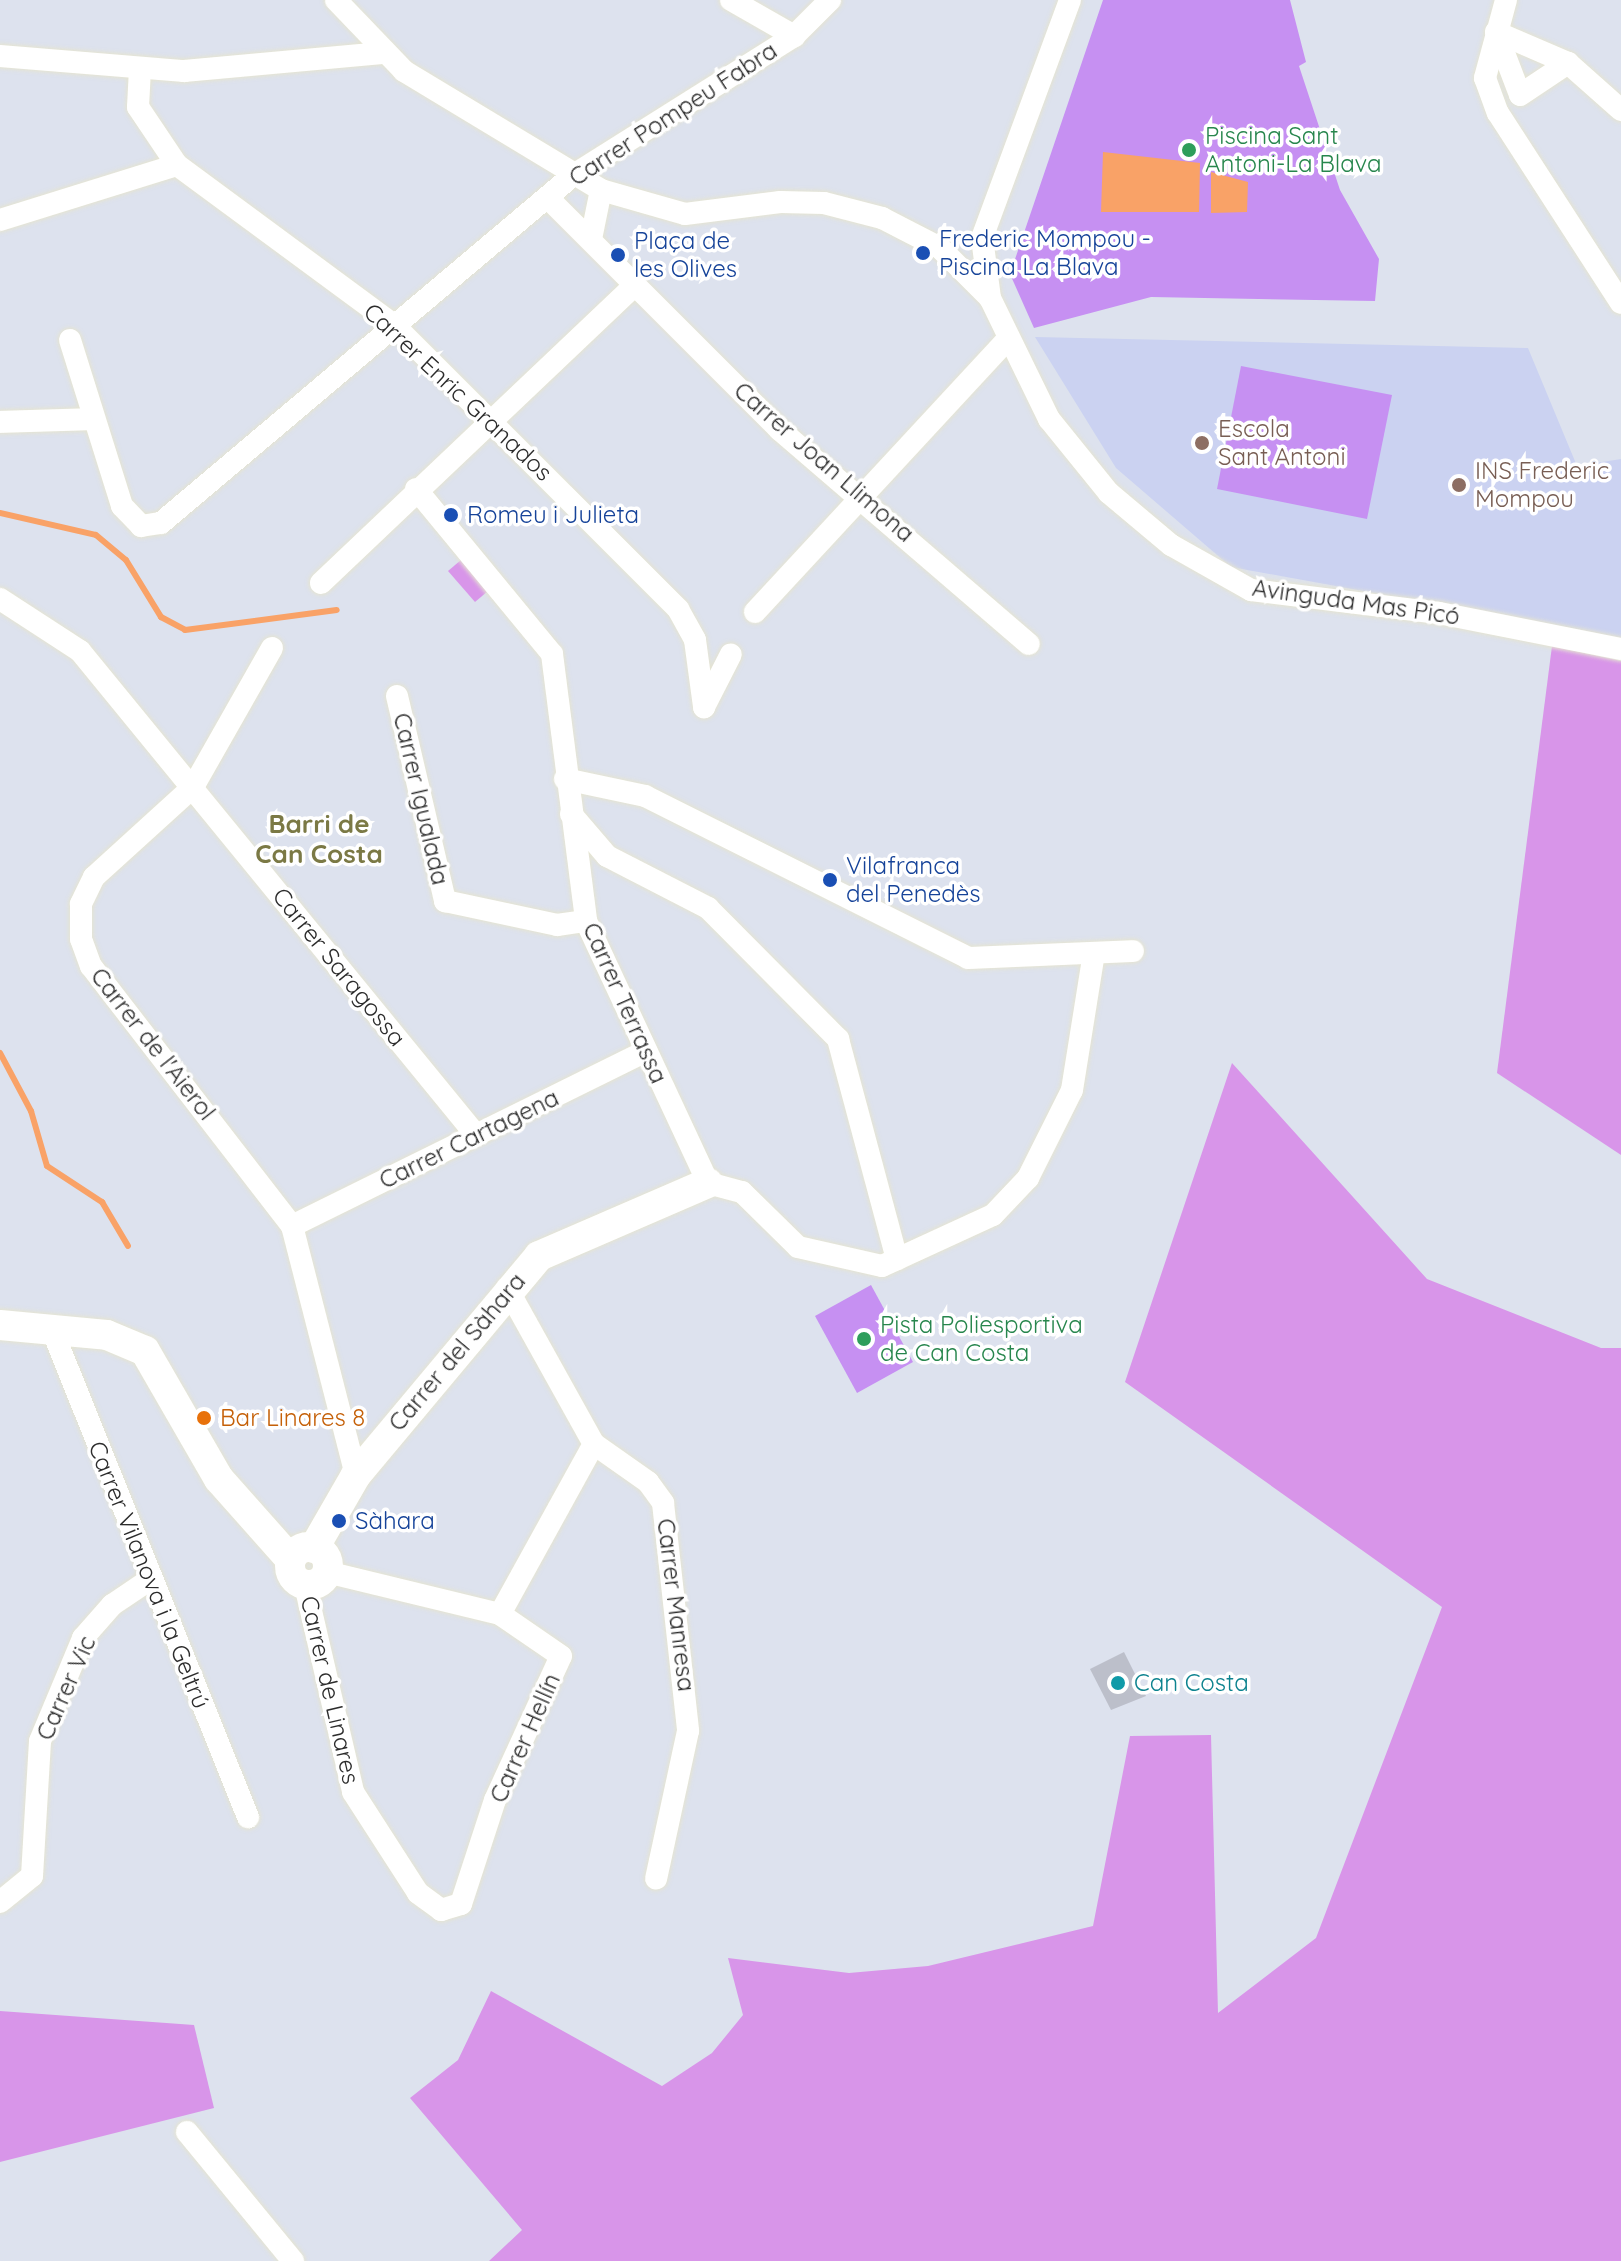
<!DOCTYPE html>
<html>
<head>
<meta charset="utf-8">
<style>
  body { margin:0 }
  #map { position:relative; width:1621px; height:2261px; overflow:hidden; background:#dde2ee; font-family:Quicksand,sans-serif }
  div>[style] { position:absolute }
  .education>* { inset:0; background:#cbd2f1 }
  .green>* { inset:0; background:#d895e9 }
  .pitch>* { inset:0; background:#c690f2 }
  .water>* { inset:0; background:#f9a267 }
  .stream>* { height:6px; margin:-3px; padding:0 3px; transform-origin:3px; border-radius:3px; background:#f9a267 }
  .building>* { inset:0; background:#bcbfca }
  .roads { filter:drop-shadow(0 0 2px #e5e4d2) drop-shadow(0 0 2px #e5e4d2) }
  .street>* { height:22px; margin:-11px; padding:0 11px; transform-origin:11px; border-radius:11px; background:#fff }
  .secondary>* { height:30px; margin:-15px; padding:0 15px; transform-origin:15px; border-radius:15px; background:#fff }
  .secondary>.ring { margin:-15px; padding:0; box-sizing:content-box; background:none; border:30px solid #fff; border-radius:50% }
  .dots>* { width:22px; height:22px; translate:-50% -50%; box-sizing:border-box; border:4px solid #fff; border-radius:50% }
  span { translate:-50% -50%; white-space:nowrap; text-align:center; line-height:1.15; -webkit-text-stroke:7px #fff; paint-order:stroke }
  .street-label { font-size:24px; color:#2c2c2c }
  .leisure-label { font-size:24px; color:#27864d }
  .left { translate:0 -50%; text-align:left }
  .transit-label { font-size:24px; color:#164399 }
  .education-label { font-size:24px; color:#785e54 }
  .food-label { font-size:24px; color:#c56008 }
  .culture-label { font-size:24px; color:#0d838f }
  .neighbourhood-label { font-size:26px; color:#7b7945; font-weight:700 }
</style>
</head>
<body>
<div id="map">
  <div class="education">
    <i style="clip-path:polygon(1035px 337px,1528px 348px,1577px 466px,1621px 459px,1621px 638px,1231px 567px,1116px 468px)"></i>
  </div>
  <div class="green">
    <i style="clip-path:polygon(461px 560px,488px 591px,475px 602px,448px 571px)"></i>
    <i style="clip-path:polygon(1552px 646px,1621px 661px,1621px 1155px,1497px 1073px)"></i>
    <i style="clip-path:polygon(1232px 1063px,1427px 1279px,1601px 1348px,1621px 1348px,1621px 2261px,489px 2261px,522px 2230px,410px 2098px,458px 2060px,491px 1991px,662px 2086px,712px 2053px,743px 2015px,728px 1958px,849px 1973px,928px 1966px,1093px 1926px,1130px 1736px,1211px 1735px,1218px 2013px,1316px 1938px,1442px 1607px,1125px 1382px)"></i>
    <i style="clip-path:polygon(0 2011px,194px 2025px,214px 2108px,0 2162px)"></i>
  </div>
  <div class="pitch">
    <i style="clip-path:polygon(1103px 0,1290px 0,1306px 62px,1299px 66px,1340px 190px,1379px 259px,1375px 301px,1151px 297px,1034px 328px,1010px 274px)"></i>
    <i style="clip-path:polygon(1241px 366px,1392px 395px,1367px 519px,1217px 489px)"></i>
    <i style="clip-path:polygon(871px 1285px,913px 1362px,857px 1393px,815px 1316px)"></i>
  </div>
  <div class="water">
    <i style="clip-path:polygon(1103px 152px,1200px 163px,1199px 212px,1101px 212px)"></i>
    <i style="clip-path:polygon(1211px 172px,1248px 182px,1247px 212px,1211px 213px)"></i>
  </div>
  <div class="stream">
    <i style="left:0;top:513px;width:98px;rotate:12.9deg"></i>
    <i style="left:96px;top:535px;width:39px;rotate:40deg"></i>
    <i style="left:126px;top:560px;width:67px;rotate:58.4deg"></i>
    <i style="left:161px;top:617px;width:27px;rotate:28deg"></i>
    <i style="left:185px;top:630px;width:153px;rotate:-7.5deg"></i>
    <i style="left:0;top:1053px;width:66px;rotate:61.9deg"></i>
    <i style="left:31px;top:1111px;width:57px;rotate:73.8deg"></i>
    <i style="left:47px;top:1166px;width:66px;rotate:33.2deg"></i>
    <i style="left:102px;top:1202px;width:51px;rotate:59.4deg"></i>
  </div>
  <div class="building">
    <i style="clip-path:polygon(1124px 1652px,1146px 1696px,1111px 1710px,1090px 1669px)"></i>
  </div>
  <div class="roads">
    <div class="street">
      <i style="left:336px;top:0;width:98px;rotate:46.2deg"></i>
      <i style="left:404px;top:71px;width:230px;rotate:31.1deg"></i>
      <i style="left:601px;top:190px;width:87px;rotate:15.9deg"></i>
      <i style="left:685px;top:214px;width:96px;rotate:-7.2deg"></i>
      <i style="left:780px;top:202px;width:44px;rotate:1.3deg"></i>
      <i style="left:824px;top:203px;width:60px;rotate:14.5deg"></i>
      <i style="left:882px;top:218px;width:65px;rotate:27.3deg"></i>
      <i style="left:940px;top:248px;width:69px;rotate:45deg"></i>
      <i style="left:731px;top:0;width:73px;rotate:29.7deg"></i>
      <i style="left:1506px;top:0;width:81px;rotate:105.1deg"></i>
      <i style="left:1485px;top:78px;width:37px;rotate:70deg"></i>
      <i style="left:1498px;top:113px;width:226px;rotate:57.1deg"></i>
      <i style="left:1496px;top:32px;width:78px;rotate:23.3deg"></i>
      <i style="left:1568px;top:63px;width:71px;rotate:41.6deg"></i>
      <i style="left:1496px;top:32px;width:67px;rotate:69.1deg"></i>
      <i style="left:1520px;top:95px;width:58px;rotate:-33.7deg"></i>
      <i style="left:0;top:56px;width:185px;rotate:4.7deg"></i>
      <i style="left:184px;top:71px;width:199px;rotate:-5.2deg"></i>
      <i style="left:140px;top:69px;width:38px;rotate:93deg"></i>
      <i style="left:138px;top:107px;width:70px;rotate:56.1deg"></i>
      <i style="left:177px;top:165px;width:270px;rotate:36.4deg"></i>
      <i style="left:394px;top:325px;width:402px;rotate:45deg"></i>
      <i style="left:678px;top:609px;width:35px;rotate:61deg"></i>
      <i style="left:695px;top:640px;width:68px;rotate:82.3deg"></i>
      <i style="left:704px;top:707px;width:59px;rotate:-63deg"></i>
      <i style="left:549px;top:199px;width:327px;rotate:45deg"></i>
      <i style="left:780px;top:430px;width:328px;rotate:40.7deg"></i>
      <i style="left:0;top:220px;width:185px;rotate:-17.3deg"></i>
      <i style="left:982px;top:238px;width:61px;rotate:82.4deg"></i>
      <i style="left:990px;top:298px;width:135px;rotate:64deg"></i>
      <i style="left:1049px;top:419px;width:95px;rotate:51deg"></i>
      <i style="left:1109px;top:493px;width:81px;rotate:40deg"></i>
      <i style="left:1171px;top:545px;width:92px;rotate:29.4deg"></i>
      <i style="left:1251px;top:590px;width:189px;rotate:7deg"></i>
      <i style="left:1439px;top:613px;width:186px;rotate:11.2deg"></i>
      <i style="left:982px;top:238px;width:254px;rotate:-69.7deg"></i>
      <i style="left:591px;top:239px;width:50px;rotate:-78.5deg"></i>
      <i style="left:70px;top:340px;width:174px;rotate:72.6deg"></i>
      <i style="left:122px;top:506px;width:28px;rotate:46deg"></i>
      <i style="left:141px;top:526px;width:20px;rotate:-9deg"></i>
      <i style="left:161px;top:523px;width:538px;rotate:-40.17deg"></i>
      <i style="left:572px;top:176px;width:262px;rotate:-32.2deg"></i>
      <i style="left:794px;top:36px;width:51px;rotate:-45deg"></i>
      <i style="left:0;top:422px;width:93px;rotate:-1.8deg"></i>
      <i style="left:416px;top:489px;width:214px;rotate:50.5deg"></i>
      <i style="left:552px;top:654px;width:269px;rotate:82.7deg"></i>
      <i style="left:586px;top:921px;width:289px;rotate:65deg"></i>
      <i style="left:708px;top:1183px;width:35px;rotate:15deg"></i>
      <i style="left:742px;top:1192px;width:78px;rotate:44.5deg"></i>
      <i style="left:798px;top:1247px;width:86px;rotate:12.7deg"></i>
      <i style="left:882px;top:1266px;width:122px;rotate:-24.7deg"></i>
      <i style="left:993px;top:1215px;width:51px;rotate:-46.6deg"></i>
      <i style="left:1028px;top:1178px;width:98px;rotate:-63.4deg"></i>
      <i style="left:1072px;top:1090px;width:133px;rotate:-80.9deg"></i>
      <i style="left:321px;top:583px;width:431px;rotate:-43.5deg"></i>
      <i style="left:0;top:599px;width:95px;rotate:33deg"></i>
      <i style="left:80px;top:651px;width:625px;rotate:50.71deg"></i>
      <i style="left:755px;top:612px;width:372px;rotate:-47.2deg"></i>
      <i style="left:272px;top:648px;width:160px;rotate:119.6deg"></i>
      <i style="left:193px;top:787px;width:134px;rotate:137.7deg"></i>
      <i style="left:94px;top:877px;width:30px;rotate:116deg"></i>
      <i style="left:81px;top:904px;width:35px;rotate:90deg"></i>
      <i style="left:81px;top:939px;width:29px;rotate:70deg"></i>
      <i style="left:91px;top:966px;width:329px;rotate:52.3deg"></i>
      <i style="left:292px;top:1226px;width:257px;rotate:75.6deg"></i>
      <i style="left:397px;top:696px;width:211px;rotate:76.8deg"></i>
      <i style="left:445px;top:901px;width:115px;rotate:12.1deg"></i>
      <i style="left:557px;top:925px;width:29px;rotate:-8deg"></i>
      <i style="left:565px;top:779px;width:82px;rotate:12deg"></i>
      <i style="left:645px;top:796px;width:361px;rotate:26.6deg"></i>
      <i style="left:968px;top:958px;width:165px;rotate:-2.4deg"></i>
      <i style="left:571px;top:814px;width:55px;rotate:49.4deg"></i>
      <i style="left:607px;top:856px;width:114px;rotate:27.2deg"></i>
      <i style="left:708px;top:908px;width:185px;rotate:45.2deg"></i>
      <i style="left:838px;top:1039px;width:228px;rotate:75deg"></i>
      <i style="left:292px;top:1226px;width:395px;rotate:-26.3deg"></i>
      <i style="left:507px;top:1288px;width:179px;rotate:60.9deg"></i>
      <i style="left:594px;top:1444px;width:66px;rotate:35.1deg"></i>
      <i style="left:648px;top:1482px;width:26px;rotate:54deg"></i>
      <i style="left:663px;top:1503px;width:229px;rotate:83.7deg"></i>
      <i style="left:688px;top:1731px;width:151px;rotate:102.2deg"></i>
      <i style="left:53px;top:1332px;width:523px;rotate:68.1deg"></i>
      <i style="left:305px;top:1585px;width:212px;rotate:76.9deg"></i>
      <i style="left:353px;top:1792px;width:120px;rotate:57.2deg"></i>
      <i style="left:418px;top:1893px;width:29px;rotate:36deg"></i>
      <i style="left:441px;top:1910px;width:21px;rotate:-17deg"></i>
      <i style="left:461px;top:1904px;width:109px;rotate:-71.9deg"></i>
      <i style="left:495px;top:1800px;width:158px;rotate:-65.4deg"></i>
      <i style="left:561px;top:1656px;width:74px;rotate:-145.5deg"></i>
      <i style="left:500px;top:1614px;width:178px;rotate:-166.4deg"></i>
      <i style="left:500px;top:1614px;width:194px;rotate:-61.1deg"></i>
      <i style="left:0;top:1902px;width:41px;rotate:-39.1deg"></i>
      <i style="left:32px;top:1876px;width:135px;rotate:-86.6deg"></i>
      <i style="left:40px;top:1741px;width:112px;rotate:-67.3deg"></i>
      <i style="left:83px;top:1638px;width:44px;rotate:-48.7deg"></i>
      <i style="left:112px;top:1605px;width:45px;rotate:-34deg"></i>
      <i style="left:187px;top:2132px;width:167px;rotate:50.6deg"></i>
    </div>
    <div class="secondary">
      <i style="left:0;top:1325px;width:107px;rotate:5.3deg"></i>
      <i style="left:107px;top:1335px;width:41px;rotate:22.8deg"></i>
      <i style="left:145px;top:1351px;width:148px;rotate:60deg"></i>
      <i style="left:219px;top:1479px;width:108px;rotate:48.4deg"></i>
      <i class="ring" style="left:290px;top:1547px;width:8px;height:8px"></i>
      <i style="left:314px;top:1548px;width:84px;rotate:-60.1deg"></i>
      <i style="left:356px;top:1475px;width:285px;rotate:-50.1deg"></i>
      <i style="left:539px;top:1256px;width:184px;rotate:-23.4deg"></i>
    </div>
  </div>
  <div class="dots">
    <i style="left:1189px;top:150px;background:#2e9e5b"></i>
    <i style="left:923px;top:253px;background:#1a4fb4"></i>
    <i style="left:618px;top:255px;background:#1a4fb4"></i>
    <i style="left:1202px;top:443px;background:#8d6e63"></i>
    <i style="left:1459px;top:485px;background:#8d6e63"></i>
    <i style="left:451px;top:515px;background:#1a4fb4"></i>
    <i style="left:830px;top:880px;background:#1a4fb4"></i>
    <i style="left:864px;top:1339px;background:#2e9e5b"></i>
    <i style="left:204px;top:1418px;background:#e8710a"></i>
    <i style="left:339px;top:1521px;background:#1a4fb4"></i>
    <i style="left:1118px;top:1683px;background:#0f9aa8"></i>
  </div>
  <div class="street-label">
    <span style="left:673px;top:114px;rotate:-33deg">Carrer Pompeu Fabra</span>
    <span style="left:458px;top:392px;rotate:43deg">Carrer Enric Granados</span>
    <span style="left:824px;top:462px;rotate:41deg">Carrer Joan Llimona</span>
    <span style="left:1356px;top:602px;rotate:8deg">Avinguda Mas Picó</span>
    <span style="left:421px;top:799px;rotate:77deg">Carrer Igualada</span>
    <span style="left:339px;top:967px;rotate:51deg">Carrer Saragossa</span>
    <span style="left:625px;top:1003px;rotate:66deg">Carrer Terrassa</span>
    <span style="left:153px;top:1044px;rotate:52deg">Carrer de l'Aierol</span>
    <span style="left:469px;top:1139px;rotate:-26deg">Carrer Cartagena</span>
    <span style="left:457px;top:1352px;rotate:-50deg">Carrer del Sàhara</span>
    <span style="left:149px;top:1575px;rotate:68deg">Carrer Vilanova i la Geltrú</span>
    <span style="left:676px;top:1605px;rotate:83deg">Carrer Manresa</span>
    <span style="left:66px;top:1688px;rotate:-66deg">Carrer Vic</span>
    <span style="left:330px;top:1690px;rotate:77deg">Carrer de Linares</span>
    <span style="left:525px;top:1738px;rotate:-66deg">Carrer Hellín</span>
  </div>
  <div class="leisure-label">
    <span class="left" style="left:1205px;top:150px">Piscina Sant<br>Antoni-La Blava</span>
    <span class="left" style="left:880px;top:1339px">Pista Poliesportiva<br>de Can Costa</span>
  </div>
  <div class="transit-label">
    <span class="left" style="left:939px;top:253px">Frederic Mompou -<br>Piscina La Blava</span>
    <span class="left" style="left:634px;top:255px">Plaça de<br>les Olives</span>
    <span class="left" style="left:467px;top:515px">Romeu i Julieta</span>
    <span class="left" style="left:846px;top:880px">Vilafranca<br>del Penedès</span>
    <span class="left" style="left:355px;top:1521px">Sàhara</span>
  </div>
  <div class="education-label">
    <span class="left" style="left:1218px;top:443px">Escola<br>Sant Antoni</span>
    <span class="left" style="left:1475px;top:485px">INS Frederic<br>Mompou</span>
  </div>
  <div class="food-label">
    <span class="left" style="left:220px;top:1418px">Bar Linares 8</span>
  </div>
  <div class="culture-label">
    <span class="left" style="left:1134px;top:1683px">Can Costa</span>
  </div>
  <div class="neighbourhood-label">
    <span style="left:319px;top:839px">Barri de<br>Can Costa</span>
  </div>
</div>
</body>
</html>
